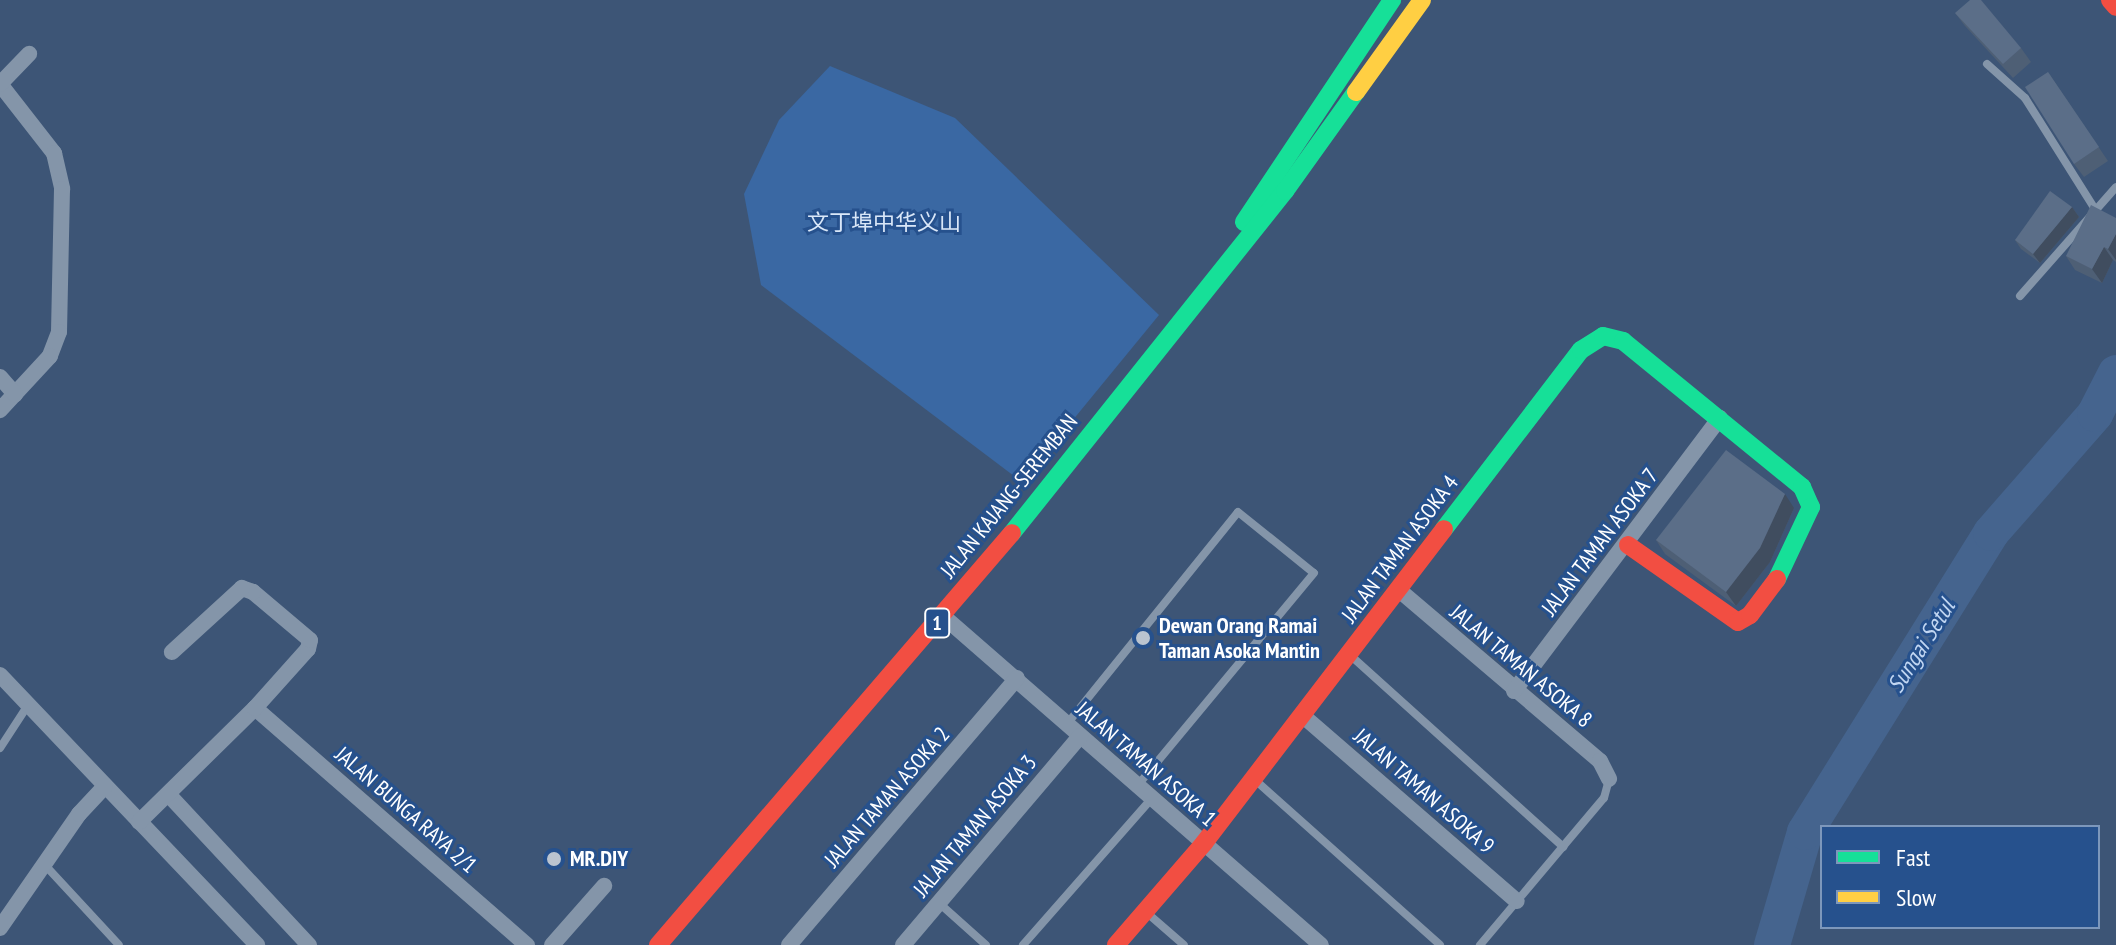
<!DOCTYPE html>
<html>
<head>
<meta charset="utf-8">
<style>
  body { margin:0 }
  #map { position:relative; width:2116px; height:945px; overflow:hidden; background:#3d5576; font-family:"PT Sans Narrow","Noto Sans SC",sans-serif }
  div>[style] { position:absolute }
  .green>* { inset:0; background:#3a68a3 }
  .river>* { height:36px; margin:-18px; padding:0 18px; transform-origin:18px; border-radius:18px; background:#45648e }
  .lane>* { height:8px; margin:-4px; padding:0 4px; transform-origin:4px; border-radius:4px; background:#8495a9 }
  .street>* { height:16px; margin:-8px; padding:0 8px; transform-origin:8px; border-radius:8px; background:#8495a9 }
  .fast>* { height:18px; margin:-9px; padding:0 9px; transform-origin:9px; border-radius:9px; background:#16e098 }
  .slow>* { height:18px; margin:-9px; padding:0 9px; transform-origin:9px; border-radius:9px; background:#ffcf43 }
  .jam>* { height:18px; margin:-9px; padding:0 9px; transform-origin:9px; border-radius:9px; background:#f24e42 }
  .wall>* { inset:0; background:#4e5f75 }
  .shaded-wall>* { inset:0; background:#404d5f }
  .building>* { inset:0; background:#5b6e88 }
  .dots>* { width:22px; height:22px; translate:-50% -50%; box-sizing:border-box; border:4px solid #26518d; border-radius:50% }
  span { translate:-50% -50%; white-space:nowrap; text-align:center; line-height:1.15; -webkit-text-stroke:6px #26518d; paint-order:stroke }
  .shield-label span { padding:2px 6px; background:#26518d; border:2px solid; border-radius:6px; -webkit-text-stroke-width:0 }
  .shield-label { font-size:20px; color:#fff; font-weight:700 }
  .park-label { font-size:22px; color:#d9e7f8 }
  .street-label { font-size:22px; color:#fff }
  .poi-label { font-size:22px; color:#fff; font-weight:700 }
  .left { translate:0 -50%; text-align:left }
  .water-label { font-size:24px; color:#c1d6f2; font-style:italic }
  .legend { position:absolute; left:1820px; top:825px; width:280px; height:104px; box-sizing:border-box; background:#26518d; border:2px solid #7d97bb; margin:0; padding:10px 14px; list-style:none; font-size:24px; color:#fff }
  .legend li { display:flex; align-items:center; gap:16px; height:40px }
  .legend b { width:40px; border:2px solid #7d97bb }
</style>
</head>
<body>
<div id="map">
  <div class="green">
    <i style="clip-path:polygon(830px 66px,955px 118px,1159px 315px,1022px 482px,761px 285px,744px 194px,779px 120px)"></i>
  </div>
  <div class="river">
    <i style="left:1772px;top:945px;width:118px;rotate:-73.7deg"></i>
    <i style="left:1805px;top:832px;width:352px;rotate:-58.1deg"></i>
    <i style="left:1991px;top:533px;width:158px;rotate:-48.8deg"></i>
    <i style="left:2095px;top:414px;width:46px;rotate:-62.9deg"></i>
  </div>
  <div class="lane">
    <i style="left:1987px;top:64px;width:51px;rotate:41.8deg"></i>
    <i style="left:2025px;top:98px;width:131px;rotate:57.8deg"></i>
    <i style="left:2020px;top:296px;width:145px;rotate:-48.6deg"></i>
    <i style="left:1350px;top:655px;width:287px;rotate:42deg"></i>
    <i style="left:1067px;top:724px;width:272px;rotate:-51.1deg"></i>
    <i style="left:1238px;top:512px;width:97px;rotate:38.8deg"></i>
    <i style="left:1314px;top:573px;width:274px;rotate:129.7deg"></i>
    <i style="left:0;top:748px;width:51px;rotate:-56.9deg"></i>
    <i style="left:1254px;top:779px;width:249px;rotate:41.7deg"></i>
    <i style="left:44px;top:864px;width:110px;rotate:47.2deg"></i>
    <i style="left:939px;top:903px;width:63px;rotate:41.8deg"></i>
    <i style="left:1146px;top:912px;width:50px;rotate:41deg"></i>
    <i style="left:1023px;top:945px;width:196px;rotate:-48.7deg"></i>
    <i style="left:1480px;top:945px;width:192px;rotate:-49.9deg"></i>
    <i style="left:1604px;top:798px;width:20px;rotate:-75deg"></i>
  </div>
  <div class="street">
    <i style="left:0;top:84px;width:88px;rotate:52deg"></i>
    <i style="left:54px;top:153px;width:37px;rotate:77deg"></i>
    <i style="left:62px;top:189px;width:143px;rotate:91.2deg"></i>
    <i style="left:59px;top:332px;width:26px;rotate:111deg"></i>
    <i style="left:50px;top:356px;width:74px;rotate:132.8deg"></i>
    <i style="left:0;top:84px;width:42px;rotate:-46deg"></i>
    <i style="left:0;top:377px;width:23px;rotate:49deg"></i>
    <i style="left:1399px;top:590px;width:264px;rotate:40.4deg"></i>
    <i style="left:1600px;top:761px;width:20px;rotate:63deg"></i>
    <i style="left:943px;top:616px;width:501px;rotate:41.04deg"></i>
    <i style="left:0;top:675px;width:373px;rotate:46.4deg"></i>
    <i style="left:1514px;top:691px;width:342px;rotate:-53deg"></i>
    <i style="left:255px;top:708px;width:361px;rotate:41.1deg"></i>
    <i style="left:1302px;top:715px;width:284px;rotate:40.9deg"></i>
    <i style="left:168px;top:794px;width:207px;rotate:47deg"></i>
    <i style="left:139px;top:822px;width:163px;rotate:-44.5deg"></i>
    <i style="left:255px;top:708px;width:79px;rotate:-48.1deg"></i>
    <i style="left:308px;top:649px;width:9px;rotate:-77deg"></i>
    <i style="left:310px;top:640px;width:75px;rotate:-139.9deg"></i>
    <i style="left:253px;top:592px;width:12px;rotate:-160deg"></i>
    <i style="left:242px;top:588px;width:95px;rotate:137.6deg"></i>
    <i style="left:0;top:928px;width:139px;rotate:-55.3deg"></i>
    <i style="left:79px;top:814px;width:38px;rotate:-47deg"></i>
    <i style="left:552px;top:945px;width:79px;rotate:-48.6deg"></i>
    <i style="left:789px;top:945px;width:351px;rotate:-49.5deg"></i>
    <i style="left:903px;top:945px;width:274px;rotate:-49.7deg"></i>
  </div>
  <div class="fast">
    <i style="left:1244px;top:222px;width:267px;rotate:-56.3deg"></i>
    <i style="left:1444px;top:529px;width:225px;rotate:-52.6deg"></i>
    <i style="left:1581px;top:350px;width:26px;rotate:-32deg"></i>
    <i style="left:1603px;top:336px;width:21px;rotate:14deg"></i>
    <i style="left:1623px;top:341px;width:231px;rotate:39.2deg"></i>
    <i style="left:1802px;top:487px;width:22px;rotate:66deg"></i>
    <i style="left:1811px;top:507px;width:80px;rotate:115.3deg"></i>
    <i style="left:1012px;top:533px;width:438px;rotate:-51.4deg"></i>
    <i style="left:1285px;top:191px;width:122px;rotate:-54.4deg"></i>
  </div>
  <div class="slow">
    <i style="left:1356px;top:92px;width:113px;rotate:-54.3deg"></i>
  </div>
  <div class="jam">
    <i style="left:2110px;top:0;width:9px;rotate:49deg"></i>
    <i style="left:1628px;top:545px;width:134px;rotate:35deg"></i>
    <i style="left:1738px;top:622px;width:14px;rotate:-30deg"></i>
    <i style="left:1750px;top:615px;width:45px;rotate:-53.1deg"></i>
    <i style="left:658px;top:945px;width:543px;rotate:-49.33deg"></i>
    <i style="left:1116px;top:945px;width:135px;rotate:-49.2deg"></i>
    <i style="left:1204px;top:843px;width:395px;rotate:-52.6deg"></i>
  </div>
  <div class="wall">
    <i style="clip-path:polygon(1955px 13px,2021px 48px,2031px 62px,2013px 78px,1965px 26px)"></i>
    <i style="clip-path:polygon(2048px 72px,2108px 161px,2084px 177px,2074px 164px)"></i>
    <i style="clip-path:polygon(2072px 207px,2079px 217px,2040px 263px,2021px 249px,2015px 240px)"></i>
    <i style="clip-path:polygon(2116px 218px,2116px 262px,2113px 260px,2102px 283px,2075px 270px,2066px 256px)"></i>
    <i style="clip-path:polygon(1794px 508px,1770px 562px,1736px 606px,1665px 554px,1656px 540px)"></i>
  </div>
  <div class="shaded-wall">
    <i style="clip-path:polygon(2072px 207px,2079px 217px,2040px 263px,2033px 254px)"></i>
    <i style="clip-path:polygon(2116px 234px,2116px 260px,2108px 249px)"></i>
    <i style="clip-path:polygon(2104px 247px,2113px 260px,2102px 283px,2092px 269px)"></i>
    <i style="clip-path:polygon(1785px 494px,1794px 508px,1770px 562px,1736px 606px,1726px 592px)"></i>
  </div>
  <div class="building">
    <i style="clip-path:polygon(1970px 0,1981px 0,2021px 48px,2003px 64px,1955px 13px)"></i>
    <i style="clip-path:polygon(2048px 72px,2099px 147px,2074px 164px,2025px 87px)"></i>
    <i style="clip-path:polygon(2050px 191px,2072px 207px,2033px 254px,2015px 240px)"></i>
    <i style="clip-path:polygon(2091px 205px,2116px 218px,2116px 234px,2108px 249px,2104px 247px,2092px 269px,2066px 256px)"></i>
    <i style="clip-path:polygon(1726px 450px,1785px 494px,1760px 548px,1726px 592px,1656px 540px)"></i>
  </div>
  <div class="dots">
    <i style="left:1143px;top:638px;background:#bbc4cf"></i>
    <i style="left:554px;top:859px;background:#bbc4cf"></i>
  </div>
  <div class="shield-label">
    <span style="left:937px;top:623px">1</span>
  </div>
  <div class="park-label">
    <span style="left:884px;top:223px">文丁埠中华义山</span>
  </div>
  <div class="street-label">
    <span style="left:1009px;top:496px;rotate:-51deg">JALAN KAJANG-SEREMBAN</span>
    <span style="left:1600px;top:542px;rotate:-53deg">JALAN TAMAN ASOKA 7</span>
    <span style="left:1400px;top:549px;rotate:-53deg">JALAN TAMAN ASOKA 4</span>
    <span style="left:1521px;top:666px;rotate:40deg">JALAN TAMAN ASOKA 8</span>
    <span style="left:1146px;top:764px;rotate:41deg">JALAN TAMAN ASOKA 1</span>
    <span style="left:1424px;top:791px;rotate:41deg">JALAN TAMAN ASOKA 9</span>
    <span style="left:887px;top:797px;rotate:-49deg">JALAN TAMAN ASOKA 2</span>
    <span style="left:406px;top:810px;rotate:41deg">JALAN BUNGA RAYA 2/1</span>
    <span style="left:975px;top:826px;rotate:-50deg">JALAN TAMAN ASOKA 3</span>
  </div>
  <div class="poi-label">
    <span class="left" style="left:1159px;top:638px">Dewan Orang Ramai<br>Taman Asoka Mantin</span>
    <span class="left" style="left:570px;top:859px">MR.DIY</span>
  </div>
  <div class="water-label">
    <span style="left:1921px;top:646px;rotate:-58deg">Sungai Setul</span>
  </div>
  <ul class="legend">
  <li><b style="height:10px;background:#16e098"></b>Fast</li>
  <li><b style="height:10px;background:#ffcf43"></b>Slow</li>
  </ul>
</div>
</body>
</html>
